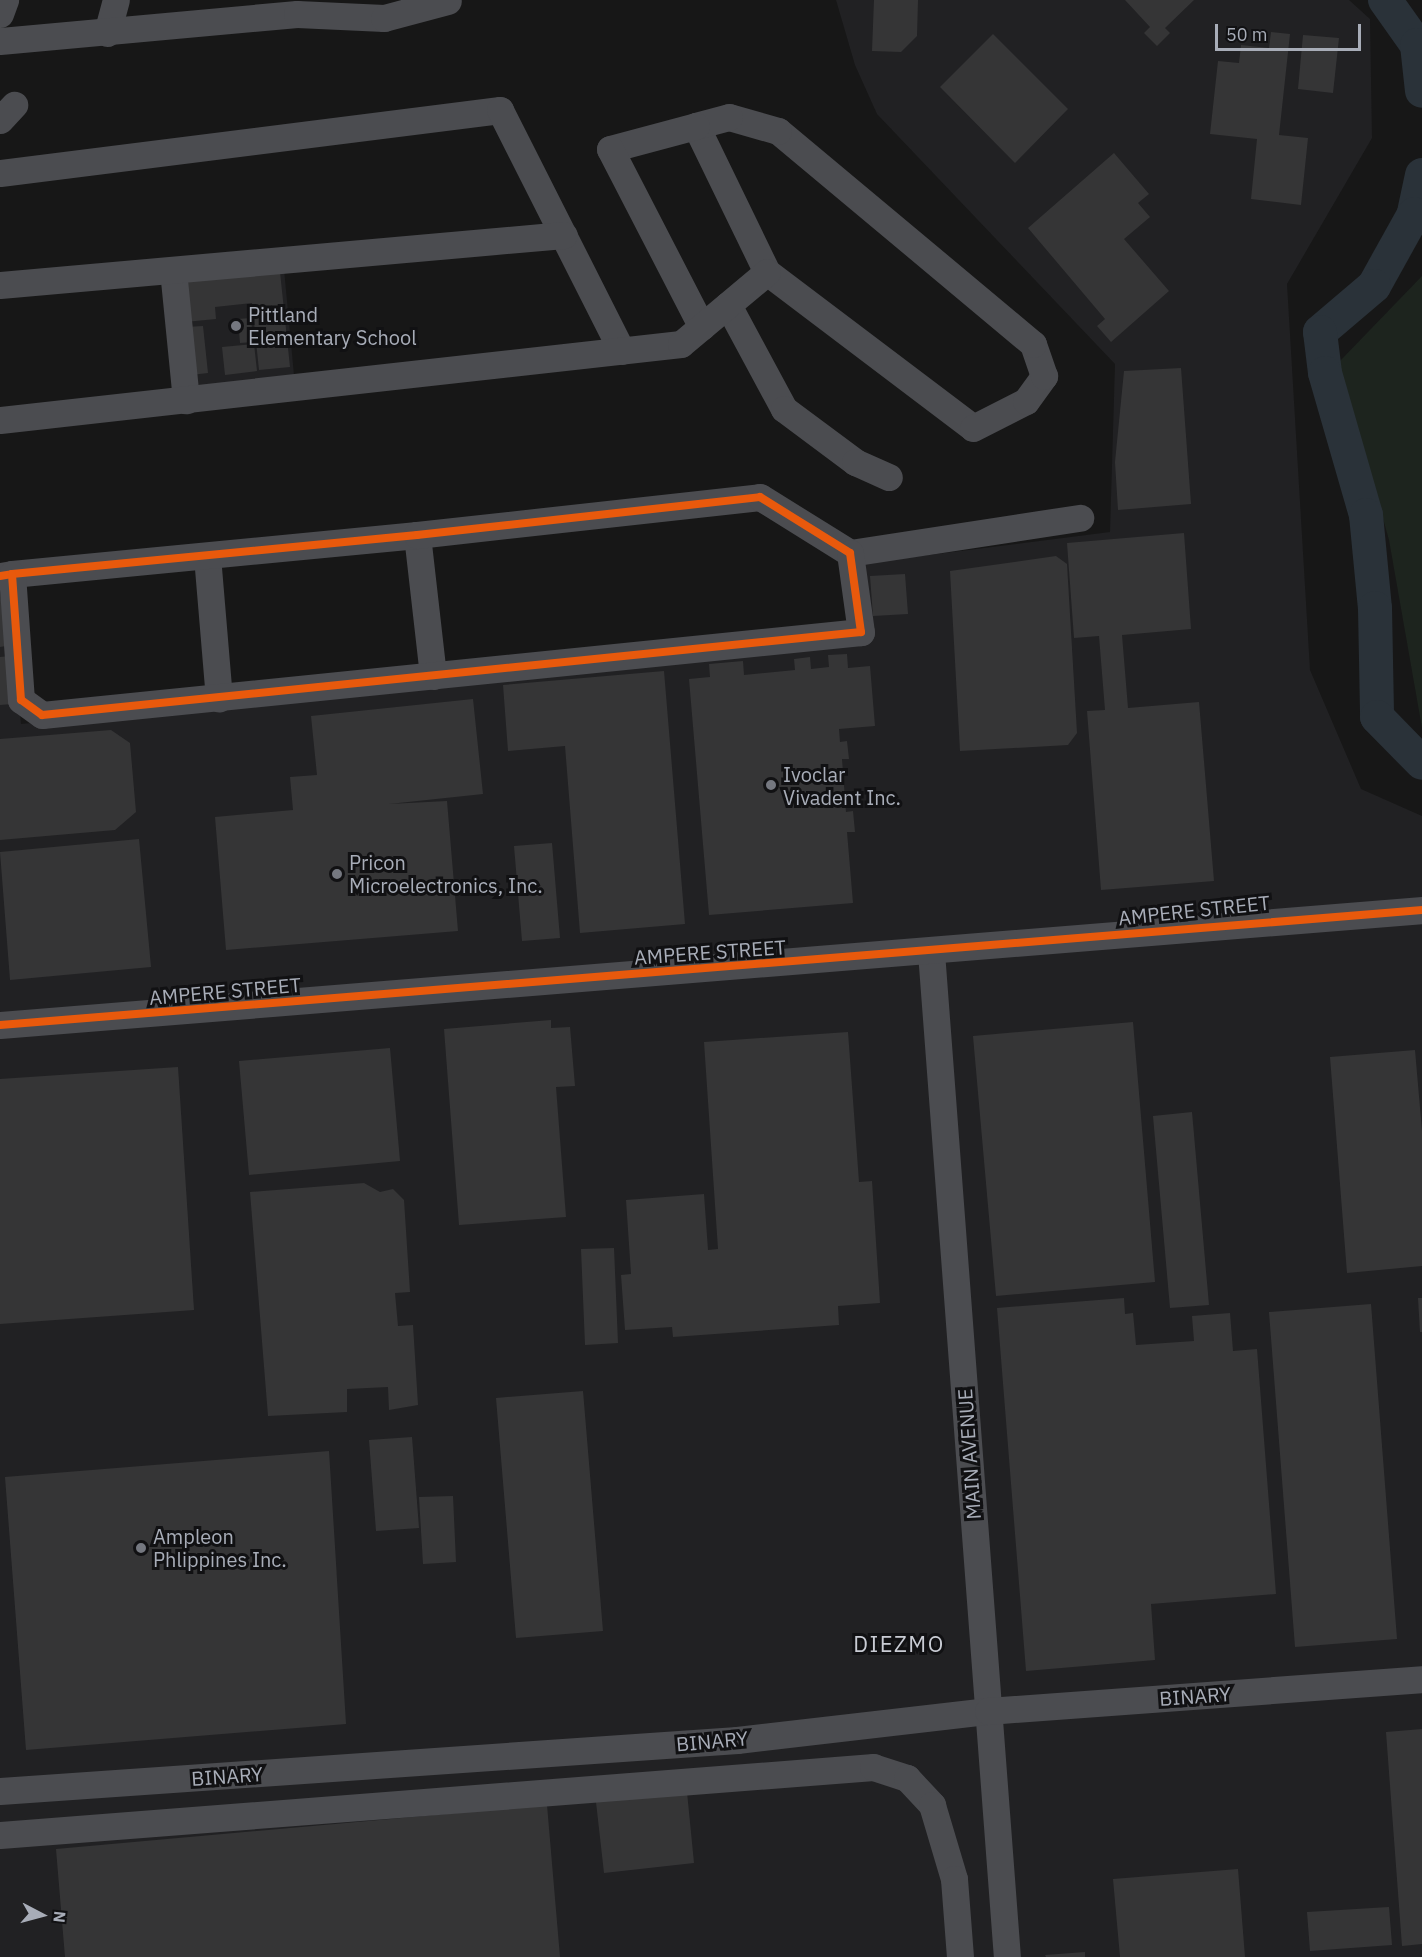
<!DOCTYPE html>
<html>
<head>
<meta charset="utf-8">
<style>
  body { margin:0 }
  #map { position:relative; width:1422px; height:1957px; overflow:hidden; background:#171717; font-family:"IBM Plex Sans",sans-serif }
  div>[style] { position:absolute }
  .built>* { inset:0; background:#212123 }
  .green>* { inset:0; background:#1d241e }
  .river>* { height:34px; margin:-17px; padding:0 17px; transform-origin:17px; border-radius:17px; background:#2a3239 }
  .building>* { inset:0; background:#353536 }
  .minor>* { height:27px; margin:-13.5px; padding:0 13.5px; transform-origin:13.5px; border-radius:13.5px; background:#4b4c50 }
  .cycleway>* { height:8px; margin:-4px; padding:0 4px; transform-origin:4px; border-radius:4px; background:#e8590c }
  .dots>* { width:16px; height:16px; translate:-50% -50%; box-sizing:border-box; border:3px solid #111113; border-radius:50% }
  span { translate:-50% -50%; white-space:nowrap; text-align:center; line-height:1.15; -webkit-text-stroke:6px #111113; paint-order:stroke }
  .poi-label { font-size:20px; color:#a8adb8 }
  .left { translate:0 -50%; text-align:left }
  .street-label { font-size:20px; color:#a8adb8 }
  .quarter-label { font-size:22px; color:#c9ccd4; letter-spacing:1.5px }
  .north { position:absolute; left:12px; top:1885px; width:60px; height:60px; -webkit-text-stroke:4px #111113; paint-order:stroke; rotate:96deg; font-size:16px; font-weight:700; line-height:24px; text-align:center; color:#a8adb8 }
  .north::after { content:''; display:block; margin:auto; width:21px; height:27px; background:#a8adb8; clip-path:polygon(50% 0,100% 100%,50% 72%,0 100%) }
  .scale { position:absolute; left:1215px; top:24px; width:146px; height:27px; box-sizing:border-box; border:3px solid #a8adb8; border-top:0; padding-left:8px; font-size:18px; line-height:21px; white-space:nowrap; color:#a8adb8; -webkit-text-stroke:4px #111113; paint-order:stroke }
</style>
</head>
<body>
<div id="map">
  <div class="built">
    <i style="clip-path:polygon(836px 0,1349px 0,1370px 19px,1372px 138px,1287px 284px,1310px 670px,1361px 789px,1422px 816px,1422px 1957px,0 1957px,0 587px,7px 586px,21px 724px,872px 637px,865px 563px,1110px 532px,1115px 364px,877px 114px,855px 65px)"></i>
    <i style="clip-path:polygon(284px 269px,294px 375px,189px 390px,178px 276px)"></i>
  </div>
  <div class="green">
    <i style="clip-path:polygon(1422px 276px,1422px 728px,1389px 540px,1339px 362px)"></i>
  </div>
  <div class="river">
    <i style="left:1385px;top:0;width:55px;rotate:54.6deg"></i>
    <i style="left:1417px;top:45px;width:46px;rotate:83.8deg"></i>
    <i style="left:1422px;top:175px;width:40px;rotate:102deg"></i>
    <i style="left:1414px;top:214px;width:82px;rotate:119.1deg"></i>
    <i style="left:1374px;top:286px;width:71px;rotate:139.6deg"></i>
    <i style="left:1320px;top:332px;width:41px;rotate:83deg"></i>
    <i style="left:1325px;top:373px;width:148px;rotate:73.9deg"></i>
    <i style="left:1366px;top:515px;width:93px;rotate:84.5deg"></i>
    <i style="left:1375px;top:608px;width:109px;rotate:88.9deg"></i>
    <i style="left:1377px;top:717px;width:64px;rotate:45.6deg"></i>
  </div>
  <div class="building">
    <i style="clip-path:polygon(874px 0,918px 0,917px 36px,901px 52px,872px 51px)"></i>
    <i style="clip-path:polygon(1125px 0,1194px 0,1165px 28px,1170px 33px,1157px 46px,1144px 33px,1150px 27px)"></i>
    <i style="clip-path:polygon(1271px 32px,1290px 34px,1279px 135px,1308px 138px,1301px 205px,1251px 199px,1257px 139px,1210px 134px,1218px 61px,1239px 63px,1241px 45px,1269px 48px)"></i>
    <i style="clip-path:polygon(993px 34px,1068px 109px,1015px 163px,940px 87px)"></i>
    <i style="clip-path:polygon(1303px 35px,1339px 38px,1333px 93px,1298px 89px)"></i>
    <i style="clip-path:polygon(1114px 153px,1149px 194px,1138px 203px,1150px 217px,1124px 239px,1169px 291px,1111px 342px,1097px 326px,1105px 319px,1028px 228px)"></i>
    <i style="clip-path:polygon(280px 272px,290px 367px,259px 370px,252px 303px,215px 307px,216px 319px,185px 322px,181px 282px)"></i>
    <i style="clip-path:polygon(251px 318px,253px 342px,240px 343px,238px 319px)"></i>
    <i style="clip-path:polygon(203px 326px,208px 373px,191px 375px,186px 327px)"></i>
    <i style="clip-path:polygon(254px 344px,257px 371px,225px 375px,222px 347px)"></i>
    <i style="clip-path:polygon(1181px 368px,1191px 504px,1118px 510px,1115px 462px,1124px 371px)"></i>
    <i style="clip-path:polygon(1184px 533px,1191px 629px,1122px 635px,1128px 708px,1199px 702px,1214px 881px,1101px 890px,1087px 711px,1105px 710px,1099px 636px,1074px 638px,1067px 543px)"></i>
    <i style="clip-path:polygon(1056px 556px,1067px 564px,1077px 733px,1068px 745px,960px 751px,950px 571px)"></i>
    <i style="clip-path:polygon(905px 574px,908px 614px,873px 616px,870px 576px)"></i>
    <i style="clip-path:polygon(0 591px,6px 646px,0 647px)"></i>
    <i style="clip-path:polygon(847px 654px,848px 668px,870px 666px,875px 726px,839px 729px,840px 742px,847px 741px,849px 759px,842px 759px,846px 812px,853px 811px,855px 832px,847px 832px,853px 903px,709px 915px,689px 679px,710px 677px,709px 664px,743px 661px,744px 675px,795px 670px,794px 659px,810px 657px,811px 669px,829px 667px,828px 655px)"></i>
    <i style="clip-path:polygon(10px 656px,12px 704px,0 705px,0 657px)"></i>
    <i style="clip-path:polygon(664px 671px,685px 924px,580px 933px,565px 746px,508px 751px,503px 685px)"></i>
    <i style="clip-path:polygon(473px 699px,483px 794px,389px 804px,447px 801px,458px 931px,226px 950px,215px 817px,293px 810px,290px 777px,317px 775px,311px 716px)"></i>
    <i style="clip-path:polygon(111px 730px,130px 743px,136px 812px,115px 830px,0 840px,0 739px)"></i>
    <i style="clip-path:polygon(139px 839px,151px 967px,10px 980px,0 852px)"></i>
    <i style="clip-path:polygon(552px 843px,560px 938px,522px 941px,514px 846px)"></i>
    <i style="clip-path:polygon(551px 1020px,551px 1028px,570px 1027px,575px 1086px,556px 1087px,566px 1217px,459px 1225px,444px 1029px)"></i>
    <i style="clip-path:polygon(1133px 1022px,1155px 1282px,996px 1296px,973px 1036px)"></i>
    <i style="clip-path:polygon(848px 1032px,859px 1182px,872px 1181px,880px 1303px,838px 1306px,839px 1325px,673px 1337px,672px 1327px,625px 1330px,621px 1275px,631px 1274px,626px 1200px,704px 1194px,708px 1250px,718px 1249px,704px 1042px)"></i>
    <i style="clip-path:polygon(390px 1048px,400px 1161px,249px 1175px,239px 1061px)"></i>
    <i style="clip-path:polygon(1415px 1050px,1422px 1131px,1422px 1266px,1347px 1273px,1330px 1057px)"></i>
    <i style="clip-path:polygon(178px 1067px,194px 1310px,0 1324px,0 1079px)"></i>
    <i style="clip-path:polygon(1192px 1112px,1209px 1305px,1170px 1308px,1153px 1116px)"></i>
    <i style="clip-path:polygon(364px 1183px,380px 1192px,393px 1189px,404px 1200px,410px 1292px,395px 1293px,398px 1326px,413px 1325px,418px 1405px,389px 1410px,388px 1387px,347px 1389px,347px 1412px,268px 1416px,250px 1192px)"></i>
    <i style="clip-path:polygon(614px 1248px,618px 1343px,585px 1345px,581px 1249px)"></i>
    <i style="clip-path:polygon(1124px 1298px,1125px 1314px,1133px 1313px,1136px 1345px,1194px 1341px,1192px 1316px,1230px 1313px,1233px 1351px,1257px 1349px,1276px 1594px,1151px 1604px,1155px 1660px,1026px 1671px,997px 1308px)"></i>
    <i style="clip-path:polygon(1418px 1298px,1422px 1298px,1422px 1332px,1420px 1332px)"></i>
    <i style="clip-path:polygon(1371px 1304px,1397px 1639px,1295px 1647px,1269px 1312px)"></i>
    <i style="clip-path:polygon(583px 1391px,603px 1631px,516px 1638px,496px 1398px)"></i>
    <i style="clip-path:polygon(412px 1437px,419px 1528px,376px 1531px,369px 1440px)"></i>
    <i style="clip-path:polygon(329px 1451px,346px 1724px,26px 1750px,5px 1477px)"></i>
    <i style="clip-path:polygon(453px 1496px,456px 1562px,423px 1564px,419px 1497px)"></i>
    <i style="clip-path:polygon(1422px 1729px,1422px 1944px,1402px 1946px,1386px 1732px)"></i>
    <i style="clip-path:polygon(687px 1792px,694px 1863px,604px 1873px,596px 1802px)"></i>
    <i style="clip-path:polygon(547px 1805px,560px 1957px,65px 1957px,56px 1849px)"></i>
    <i style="clip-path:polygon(1238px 1869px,1245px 1957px,1120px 1957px,1113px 1879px)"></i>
    <i style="clip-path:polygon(1389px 1907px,1392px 1945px,1310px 1951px,1307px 1912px)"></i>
    <i style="clip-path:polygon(1085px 1952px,1085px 1957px,1046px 1957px,1045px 1955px)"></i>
  </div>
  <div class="minor">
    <i style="left:0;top:14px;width:15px;rotate:-70deg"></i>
    <i style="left:107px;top:33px;width:34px;rotate:-75deg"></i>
    <i style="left:0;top:41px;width:298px;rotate:-5.2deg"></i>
    <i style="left:297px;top:14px;width:87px;rotate:2.6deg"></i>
    <i style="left:384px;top:18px;width:66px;rotate:-14.9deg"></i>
    <i style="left:0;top:120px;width:21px;rotate:-47deg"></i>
    <i style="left:696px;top:126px;width:162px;rotate:64.1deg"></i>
    <i style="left:767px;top:272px;width:258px;rotate:37.1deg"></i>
    <i style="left:973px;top:428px;width:59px;rotate:-27deg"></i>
    <i style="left:1026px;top:401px;width:31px;rotate:-54deg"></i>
    <i style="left:1044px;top:376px;width:34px;rotate:-109deg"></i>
    <i style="left:1033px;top:344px;width:332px;rotate:-140.1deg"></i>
    <i style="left:778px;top:131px;width:51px;rotate:-164.1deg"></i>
    <i style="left:729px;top:117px;width:34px;rotate:165deg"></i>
    <i style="left:696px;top:126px;width:89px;rotate:165deg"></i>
    <i style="left:610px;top:149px;width:200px;rotate:62.7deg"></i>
    <i style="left:0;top:173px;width:504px;rotate:-7.18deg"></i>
    <i style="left:500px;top:110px;width:270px;rotate:63.2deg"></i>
    <i style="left:173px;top:270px;width:131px;rotate:84.3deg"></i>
    <i style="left:0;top:285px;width:566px;rotate:-5.07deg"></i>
    <i style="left:728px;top:305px;width:118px;rotate:61.7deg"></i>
    <i style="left:784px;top:409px;width:89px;rotate:36.7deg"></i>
    <i style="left:855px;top:462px;width:37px;rotate:24deg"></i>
    <i style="left:0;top:420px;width:685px;rotate:-6.37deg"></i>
    <i style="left:681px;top:344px;width:112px;rotate:-39.9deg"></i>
    <i style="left:417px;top:535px;width:142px;rotate:83.5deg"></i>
    <i style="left:850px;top:553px;width:233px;rotate:-8.7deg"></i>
    <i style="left:207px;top:556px;width:143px;rotate:85.2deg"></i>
    <i style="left:0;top:576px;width:12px;rotate:-9deg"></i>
    <i style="left:12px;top:574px;width:407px;rotate:-5.5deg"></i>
    <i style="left:417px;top:535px;width:345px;rotate:-6.3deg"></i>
    <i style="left:760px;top:497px;width:106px;rotate:31.9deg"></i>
    <i style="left:850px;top:553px;width:80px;rotate:82.1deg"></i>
    <i style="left:861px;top:632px;width:823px;rotate:174.21deg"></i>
    <i style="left:42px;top:715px;width:26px;rotate:-144deg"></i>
    <i style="left:21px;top:700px;width:126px;rotate:-94.1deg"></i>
    <i style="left:931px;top:952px;width:1008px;rotate:85.68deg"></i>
    <i style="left:0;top:1025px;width:1427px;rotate:-4.62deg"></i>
    <i style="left:0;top:1791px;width:739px;rotate:-3.96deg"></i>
    <i style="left:737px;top:1740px;width:253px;rotate:-6.6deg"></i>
    <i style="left:988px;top:1711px;width:435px;rotate:-4.2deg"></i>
    <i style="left:0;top:1835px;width:876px;rotate:-4.45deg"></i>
    <i style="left:873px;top:1767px;width:36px;rotate:18deg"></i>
    <i style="left:907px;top:1778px;width:37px;rotate:47deg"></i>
    <i style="left:932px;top:1805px;width:77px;rotate:73.4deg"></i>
    <i style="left:954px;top:1879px;width:78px;rotate:85.6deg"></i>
  </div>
  <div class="cycleway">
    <i style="left:0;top:576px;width:12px;rotate:-9deg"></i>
    <i style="left:12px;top:574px;width:407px;rotate:-5.5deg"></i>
    <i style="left:417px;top:535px;width:345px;rotate:-6.3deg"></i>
    <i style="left:760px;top:497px;width:106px;rotate:31.9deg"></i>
    <i style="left:850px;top:553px;width:80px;rotate:82.1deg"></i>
    <i style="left:861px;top:632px;width:823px;rotate:174.21deg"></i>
    <i style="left:42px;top:715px;width:26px;rotate:-144deg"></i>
    <i style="left:21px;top:700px;width:126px;rotate:-94.1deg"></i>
    <i style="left:0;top:1025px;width:1427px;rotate:-4.62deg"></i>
  </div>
  <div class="dots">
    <i style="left:236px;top:326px;background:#757880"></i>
    <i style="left:771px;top:785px;background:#757880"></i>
    <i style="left:337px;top:874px;background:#757880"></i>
    <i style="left:141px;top:1548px;background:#757880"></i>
  </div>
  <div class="poi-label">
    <span class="left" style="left:248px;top:326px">Pittland<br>Elementary School</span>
    <span class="left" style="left:783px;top:786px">Ivoclar<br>Vivadent Inc.</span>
    <span class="left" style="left:349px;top:874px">Pricon<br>Microelectronics, Inc.</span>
    <span class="left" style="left:153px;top:1548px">Ampleon<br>Phlippines Inc.</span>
  </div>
  <div class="street-label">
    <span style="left:1194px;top:910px;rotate:-6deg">AMPERE STREET</span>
    <span style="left:710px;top:952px;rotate:-4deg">AMPERE STREET</span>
    <span style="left:225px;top:991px;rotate:-5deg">AMPERE STREET</span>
    <span style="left:969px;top:1454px;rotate:-94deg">MAIN AVENUE</span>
    <span style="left:1195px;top:1696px;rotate:-4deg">BINARY</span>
    <span style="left:712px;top:1741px;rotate:-5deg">BINARY</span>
    <span style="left:227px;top:1776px;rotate:-4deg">BINARY</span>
  </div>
  <div class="quarter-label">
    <span style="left:899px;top:1644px">DIEZMO</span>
  </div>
  <div class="north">N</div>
  <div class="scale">50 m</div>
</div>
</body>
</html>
